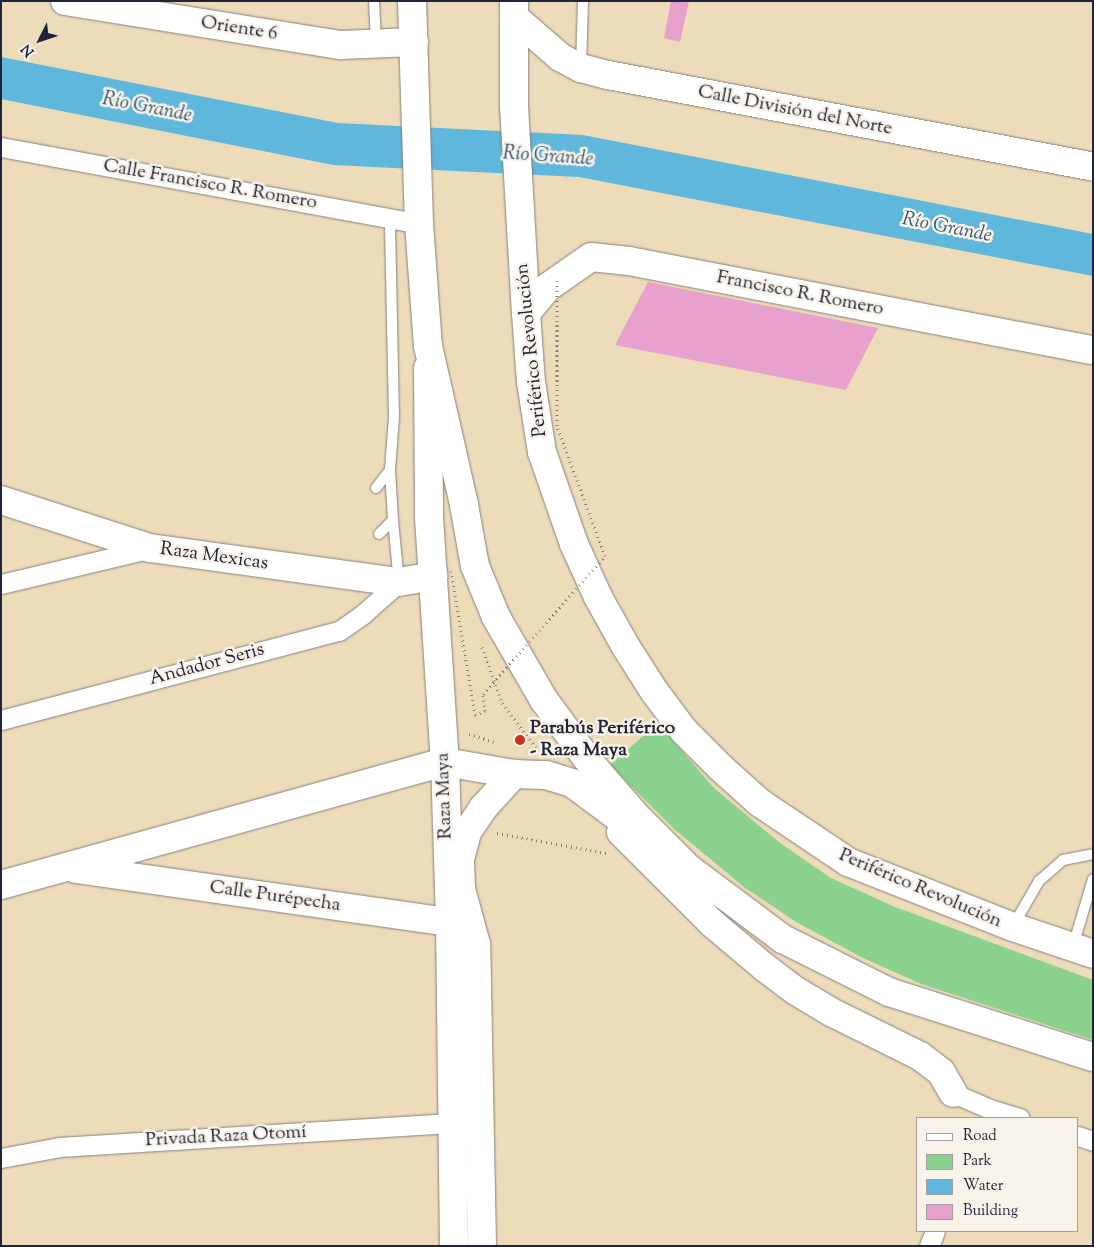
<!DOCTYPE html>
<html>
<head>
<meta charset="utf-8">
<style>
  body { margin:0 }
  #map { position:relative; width:1094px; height:1247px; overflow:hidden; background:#eddcba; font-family:"Sorts Mill Goudy",serif }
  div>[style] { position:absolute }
  .green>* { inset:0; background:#8ad28e }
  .water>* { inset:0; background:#5fb7dc }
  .building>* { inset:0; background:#e8a1cc }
  .path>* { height:3px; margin-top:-1.5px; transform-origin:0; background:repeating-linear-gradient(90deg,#887f7a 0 1px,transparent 0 5px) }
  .roads { filter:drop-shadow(0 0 1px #887f7a) drop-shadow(0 0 1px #887f7a) }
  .lane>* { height:10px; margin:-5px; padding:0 5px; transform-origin:5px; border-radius:5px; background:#fff }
  .street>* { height:19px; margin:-9.5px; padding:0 9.5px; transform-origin:9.5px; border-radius:9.5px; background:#fff }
  .secondary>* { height:28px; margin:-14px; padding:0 14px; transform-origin:14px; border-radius:14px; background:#fff }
  .highway>* { height:28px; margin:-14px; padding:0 14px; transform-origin:14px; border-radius:14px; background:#fff }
  .path-bridge>* { height:3px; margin-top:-1.5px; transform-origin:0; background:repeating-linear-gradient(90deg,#887f7a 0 1px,transparent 0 5px) }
  .dots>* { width:14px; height:14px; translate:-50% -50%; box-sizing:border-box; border:2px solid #f7f3e8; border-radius:50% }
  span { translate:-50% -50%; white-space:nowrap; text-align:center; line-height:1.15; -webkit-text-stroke:5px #f7f3e8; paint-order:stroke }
  .street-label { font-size:19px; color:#22223b }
  .poi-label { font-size:19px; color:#22223b; font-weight:700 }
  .left { translate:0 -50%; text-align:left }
  .water-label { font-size:20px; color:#375673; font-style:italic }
  .frame { position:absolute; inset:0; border:2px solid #22223b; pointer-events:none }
  .legend { position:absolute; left:916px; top:1117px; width:162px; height:115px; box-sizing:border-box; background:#f7f3e8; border:1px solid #a29fa3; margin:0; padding:6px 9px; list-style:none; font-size:15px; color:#22223b }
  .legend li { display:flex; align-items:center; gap:10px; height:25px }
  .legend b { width:25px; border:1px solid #a29fa3 }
  .north { position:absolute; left:15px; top:15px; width:50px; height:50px; -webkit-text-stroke:4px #f7f3e8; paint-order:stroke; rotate:229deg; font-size:14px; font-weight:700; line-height:20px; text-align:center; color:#22223b }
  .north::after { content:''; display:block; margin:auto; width:18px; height:22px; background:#22223b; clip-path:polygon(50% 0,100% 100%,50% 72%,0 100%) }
</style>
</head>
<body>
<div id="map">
  <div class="green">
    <i style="clip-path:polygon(658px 723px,713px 787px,780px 843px,831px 878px,895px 907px,1093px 980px,1093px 1040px,921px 984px,861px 957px,796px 922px,744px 887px,673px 828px,610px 765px)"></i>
  </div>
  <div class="water">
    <i style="clip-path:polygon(1px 57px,338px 123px,583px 135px,1093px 234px,1093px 276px,579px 177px,333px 165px,1px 99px)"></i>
  </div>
  <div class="building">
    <i style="clip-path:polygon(671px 1px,689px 1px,680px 42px,664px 38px)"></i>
    <i style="clip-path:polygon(648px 282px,878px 328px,846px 390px,615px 345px)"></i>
  </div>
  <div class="path">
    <i style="left:482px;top:647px;width:59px;rotate:70.3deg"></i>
    <i style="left:502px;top:703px;width:56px;rotate:52.9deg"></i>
    <i style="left:469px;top:734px;width:26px;rotate:18deg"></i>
    <i style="left:497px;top:833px;width:111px;rotate:10.4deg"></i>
  </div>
  <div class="roads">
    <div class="lane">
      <i style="left:374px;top:1px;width:41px;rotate:87.2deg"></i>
      <i style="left:581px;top:67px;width:66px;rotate:-88.3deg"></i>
      <i style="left:376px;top:488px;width:23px;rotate:-52deg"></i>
      <i style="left:390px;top:470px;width:53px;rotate:-85.7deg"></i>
      <i style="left:394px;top:417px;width:199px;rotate:-91.2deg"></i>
      <i style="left:393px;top:520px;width:62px;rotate:84.5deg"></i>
      <i style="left:379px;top:534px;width:20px;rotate:-45deg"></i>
      <i style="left:393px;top:520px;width:50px;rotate:-93.4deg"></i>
      <i style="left:1013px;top:926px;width:52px;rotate:-60deg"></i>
      <i style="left:1039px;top:881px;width:32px;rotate:-41deg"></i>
      <i style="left:1063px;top:860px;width:31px;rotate:-11deg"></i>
      <i style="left:1073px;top:946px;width:70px;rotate:-73.4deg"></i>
    </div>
    <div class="street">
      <i style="left:1px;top:147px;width:425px;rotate:10.4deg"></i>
      <i style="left:1px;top:584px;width:151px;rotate:-13.4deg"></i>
      <i style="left:1px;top:720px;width:350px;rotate:-14.8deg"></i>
      <i style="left:339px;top:631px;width:29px;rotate:-35deg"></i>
      <i style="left:363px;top:614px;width:48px;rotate:-41.6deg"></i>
      <i style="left:953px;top:1093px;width:40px;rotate:23.4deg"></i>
      <i style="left:990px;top:1109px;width:31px;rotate:17deg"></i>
      <i style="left:1078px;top:1136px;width:16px;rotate:18deg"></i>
      <i style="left:1px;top:1158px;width:59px;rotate:-10.7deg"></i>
      <i style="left:59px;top:1147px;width:393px;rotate:-3.5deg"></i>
      <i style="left:929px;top:1246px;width:16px;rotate:-68deg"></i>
    </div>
    <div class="secondary">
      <i style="left:65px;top:1px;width:279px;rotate:9.1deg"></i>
      <i style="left:341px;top:45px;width:73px;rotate:-2.4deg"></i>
      <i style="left:514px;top:17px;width:61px;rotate:41deg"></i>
      <i style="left:560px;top:57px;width:24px;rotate:28deg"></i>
      <i style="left:581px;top:68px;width:28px;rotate:15deg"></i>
      <i style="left:608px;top:75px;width:494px;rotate:10.7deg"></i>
      <i style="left:526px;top:313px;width:34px;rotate:-50deg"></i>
      <i style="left:548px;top:287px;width:52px;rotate:-34.9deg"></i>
      <i style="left:591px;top:257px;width:38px;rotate:6deg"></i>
      <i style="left:629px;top:261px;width:472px;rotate:10.9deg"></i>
      <i style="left:428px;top:368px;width:149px;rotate:89.6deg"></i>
      <i style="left:429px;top:517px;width:246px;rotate:86.3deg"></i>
      <i style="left:445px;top:762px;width:160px;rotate:88.2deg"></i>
      <i style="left:450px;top:922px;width:324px;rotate:89.3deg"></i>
      <i style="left:1px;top:500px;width:157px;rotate:17.9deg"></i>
      <i style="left:150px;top:548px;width:251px;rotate:7.8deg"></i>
      <i style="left:399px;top:582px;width:35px;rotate:-10deg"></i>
      <i style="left:621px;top:832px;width:130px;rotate:45deg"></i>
      <i style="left:713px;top:924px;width:67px;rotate:40.1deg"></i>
      <i style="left:764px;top:967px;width:40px;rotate:37deg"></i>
      <i style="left:796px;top:991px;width:41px;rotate:31deg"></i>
      <i style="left:831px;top:1012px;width:99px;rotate:26.3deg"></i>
      <i style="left:920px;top:1056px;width:26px;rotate:37deg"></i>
      <i style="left:941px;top:1072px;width:24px;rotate:60deg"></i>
      <i style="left:76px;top:869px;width:378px;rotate:8.1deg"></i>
      <i style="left:450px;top:922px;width:17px;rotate:40deg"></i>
      <i style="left:1px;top:885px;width:461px;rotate:-15.5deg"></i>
      <i style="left:445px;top:762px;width:70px;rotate:9.9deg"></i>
      <i style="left:514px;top:774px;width:32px;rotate:2deg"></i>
      <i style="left:546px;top:775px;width:27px;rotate:17deg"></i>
      <i style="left:572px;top:783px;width:97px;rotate:36.6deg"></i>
      <i style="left:482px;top:1246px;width:302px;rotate:-91.1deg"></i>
      <i style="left:476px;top:944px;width:57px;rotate:-105.3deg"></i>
      <i style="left:461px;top:889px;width:30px;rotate:-92deg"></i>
      <i style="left:460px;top:859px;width:28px;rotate:-75deg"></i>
      <i style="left:467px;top:832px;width:30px;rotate:-56deg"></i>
      <i style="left:484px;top:807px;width:45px;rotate:-47.7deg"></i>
    </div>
    <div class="highway">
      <i style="left:412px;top:1px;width:223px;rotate:88.2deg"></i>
      <i style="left:419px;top:224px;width:122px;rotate:85.8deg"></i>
      <i style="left:428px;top:346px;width:163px;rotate:77.2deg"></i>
      <i style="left:464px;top:505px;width:62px;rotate:79.8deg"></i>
      <i style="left:475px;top:566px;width:55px;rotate:67.6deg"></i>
      <i style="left:496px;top:617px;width:96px;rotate:60deg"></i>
      <i style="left:544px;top:700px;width:79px;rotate:53.7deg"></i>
      <i style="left:591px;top:764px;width:72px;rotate:49deg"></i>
      <i style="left:638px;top:818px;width:71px;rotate:45deg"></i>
      <i style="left:688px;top:868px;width:119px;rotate:36.8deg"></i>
      <i style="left:783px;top:939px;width:119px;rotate:26.6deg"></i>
      <i style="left:889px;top:992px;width:214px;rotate:17.7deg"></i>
      <i style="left:514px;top:1px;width:105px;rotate:90deg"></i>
      <i style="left:514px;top:106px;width:207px;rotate:86.7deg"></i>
      <i style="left:526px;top:313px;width:69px;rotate:85.9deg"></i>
      <i style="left:531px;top:382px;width:71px;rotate:81.1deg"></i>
      <i style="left:542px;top:452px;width:97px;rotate:70.8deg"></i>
      <i style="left:574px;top:544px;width:58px;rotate:65.6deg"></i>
      <i style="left:598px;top:597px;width:57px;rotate:60.8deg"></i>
      <i style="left:626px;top:647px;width:52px;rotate:57.5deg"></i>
      <i style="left:654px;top:691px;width:50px;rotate:53.1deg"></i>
      <i style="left:684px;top:731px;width:52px;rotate:45deg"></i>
      <i style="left:721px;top:768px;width:52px;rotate:41.9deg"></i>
      <i style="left:760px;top:803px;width:106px;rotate:33.8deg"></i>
      <i style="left:848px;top:862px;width:177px;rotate:21.5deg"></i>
      <i style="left:1013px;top:927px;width:84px;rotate:18.6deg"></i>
    </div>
  </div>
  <div class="path-bridge">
    <i style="left:451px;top:571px;width:146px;rotate:80.5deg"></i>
    <i style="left:475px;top:715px;width:11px;rotate:-22deg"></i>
    <i style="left:485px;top:711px;width:17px;rotate:-97deg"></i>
    <i style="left:483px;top:694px;width:184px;rotate:-48.5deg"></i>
    <i style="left:605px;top:556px;width:139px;rotate:-110.3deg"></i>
    <i style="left:557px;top:426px;width:145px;rotate:-90deg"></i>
  </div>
  <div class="dots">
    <i style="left:520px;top:740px;background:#c8321e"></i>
  </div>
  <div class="street-label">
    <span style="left:239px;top:29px;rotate:9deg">Oriente 6</span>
    <span style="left:795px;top:111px;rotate:11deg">Calle División del Norte</span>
    <span style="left:210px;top:185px;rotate:10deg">Calle Francisco R. Romero</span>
    <span style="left:800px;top:294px;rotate:11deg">Francisco R. Romero</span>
    <span style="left:532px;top:350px;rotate:-96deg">Periférico Revolución</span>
    <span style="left:214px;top:557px;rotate:8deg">Raza Mexicas</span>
    <span style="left:207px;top:665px;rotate:-15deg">Andador Seris</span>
    <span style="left:445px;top:796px;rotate:-92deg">Raza Maya</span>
    <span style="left:920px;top:889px;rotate:23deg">Periférico Revolución</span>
    <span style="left:275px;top:897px;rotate:8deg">Calle Purépecha</span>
    <span style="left:226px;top:1137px;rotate:-3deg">Privada Raza Otomí</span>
  </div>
  <div class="poi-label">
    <span class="left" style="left:530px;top:740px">Parabús Periférico<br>- Raza Maya</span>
  </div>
  <div class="water-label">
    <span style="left:147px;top:108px;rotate:11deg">Río Grande</span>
    <span style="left:548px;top:157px;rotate:4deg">Río Grande</span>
    <span style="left:947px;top:228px;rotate:11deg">Río Grande</span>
  </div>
  <div class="frame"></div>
  <ul class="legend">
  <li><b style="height:6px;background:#fff"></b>Road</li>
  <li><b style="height:14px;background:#8ad28e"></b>Park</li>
  <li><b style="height:14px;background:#5fb7dc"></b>Water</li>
  <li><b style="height:14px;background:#e8a1cc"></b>Building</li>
  </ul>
  <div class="north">N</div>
</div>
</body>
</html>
